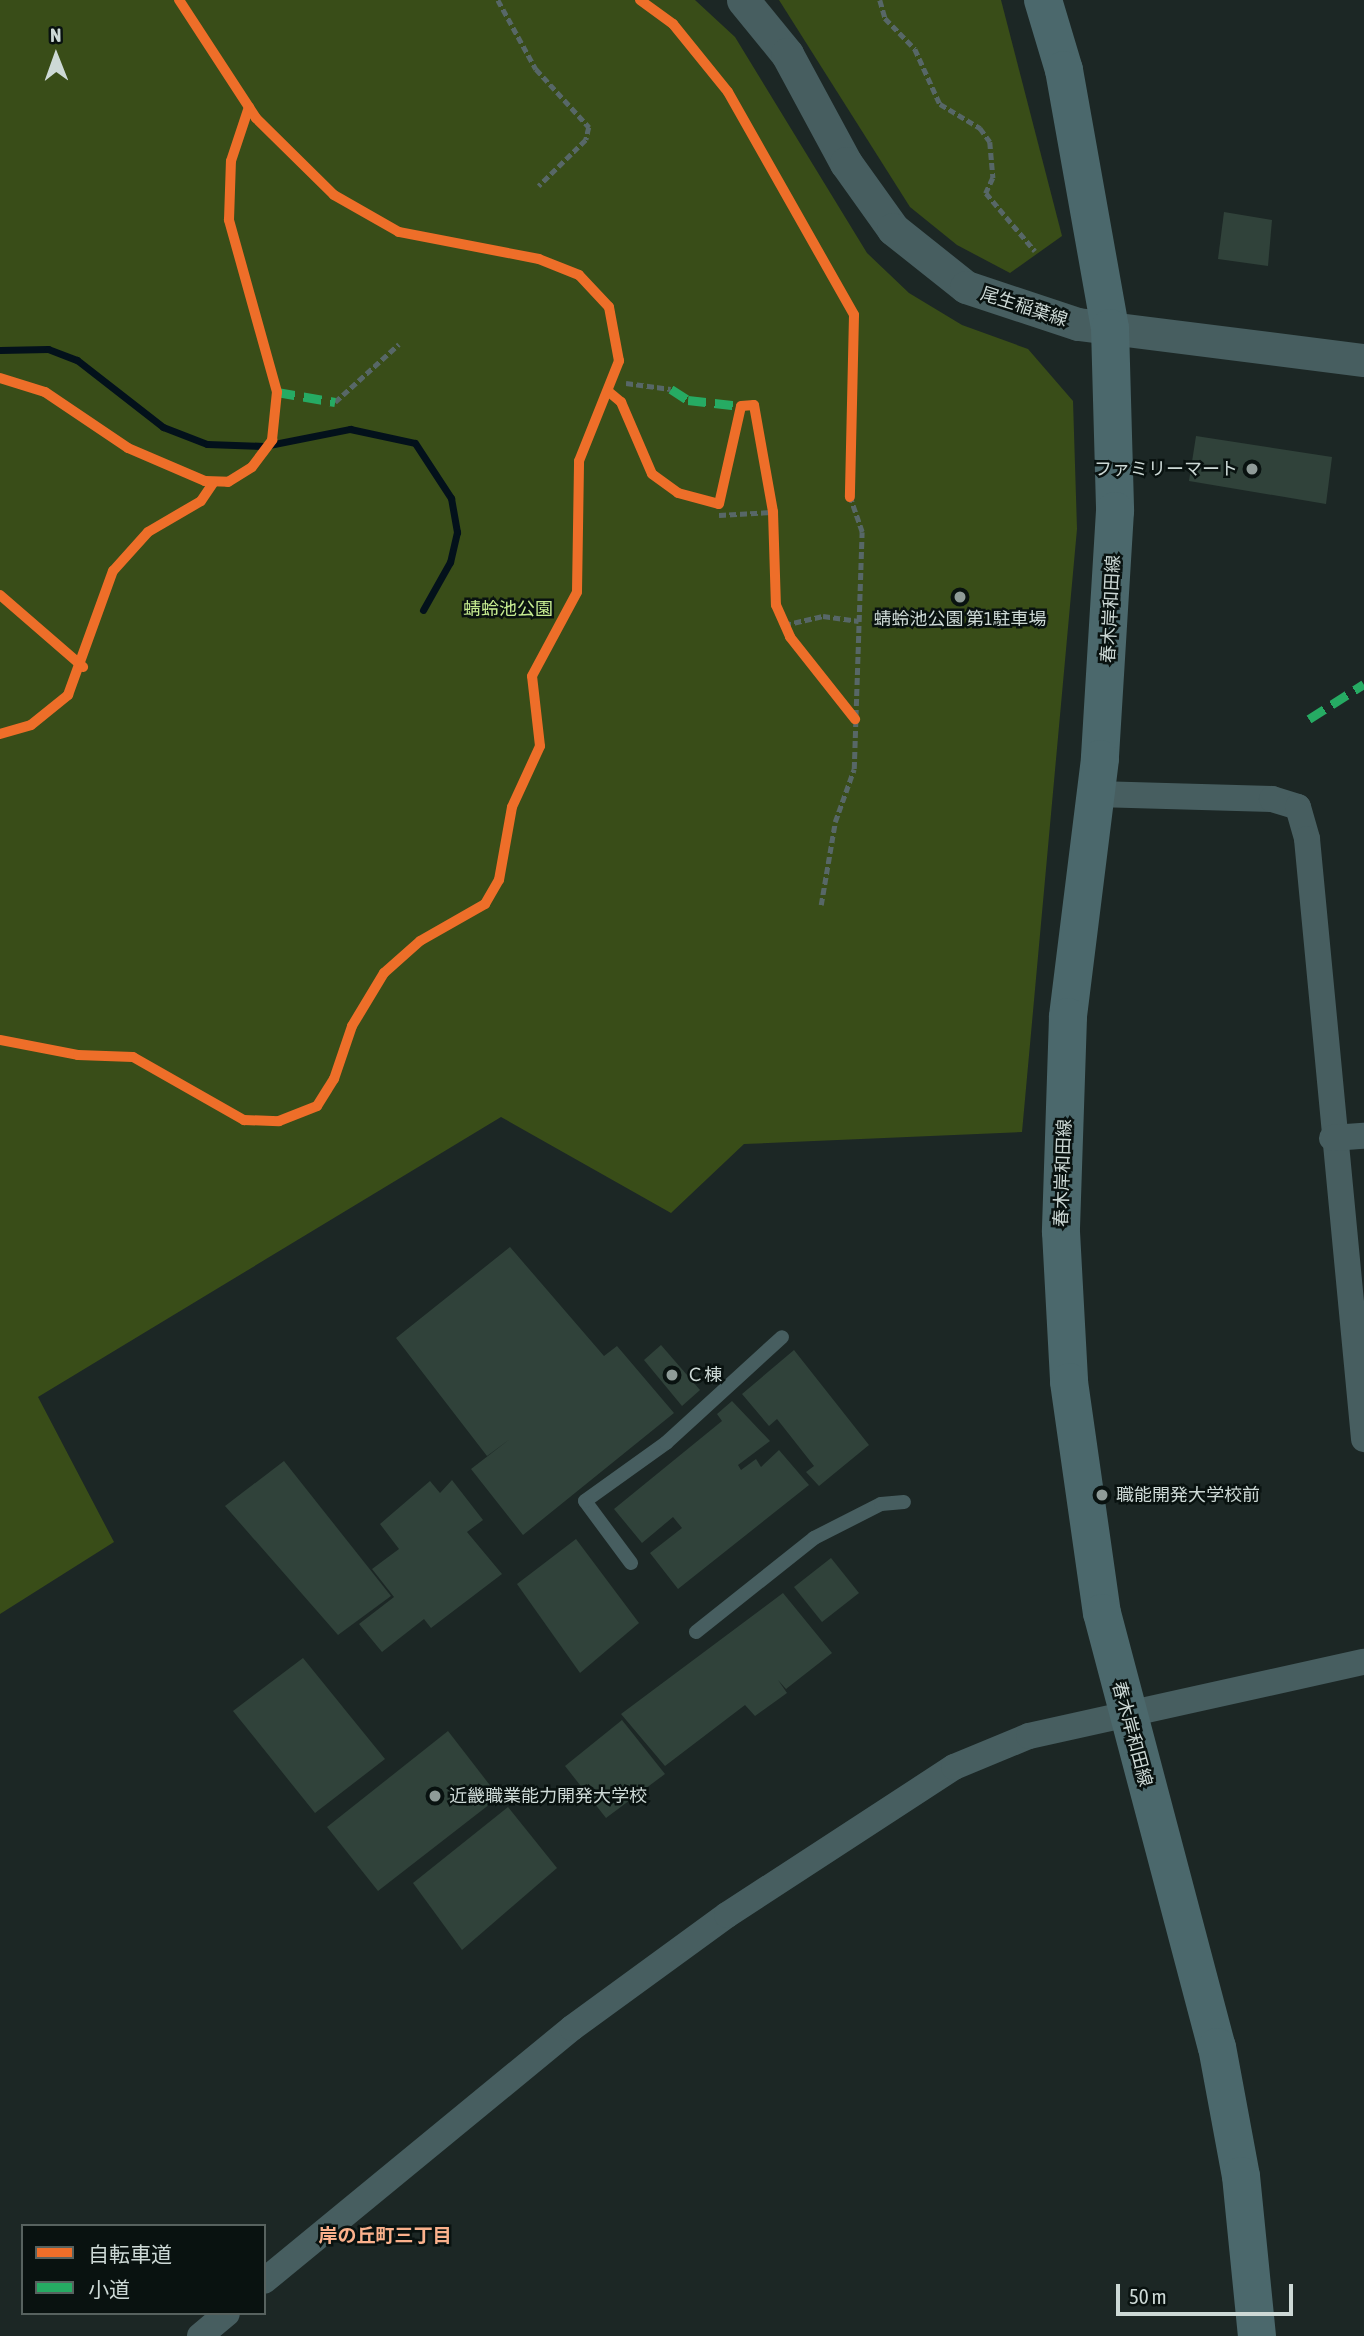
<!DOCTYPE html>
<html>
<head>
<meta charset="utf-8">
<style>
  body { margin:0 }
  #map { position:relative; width:1364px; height:2336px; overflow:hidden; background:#1c2725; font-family:"Asap Condensed","Noto Sans JP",sans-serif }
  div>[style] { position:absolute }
  .green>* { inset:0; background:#394d18 }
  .stream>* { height:7px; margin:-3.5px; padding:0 3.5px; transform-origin:3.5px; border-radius:3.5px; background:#03111b }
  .building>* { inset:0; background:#30423a }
  .path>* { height:4.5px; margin-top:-2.25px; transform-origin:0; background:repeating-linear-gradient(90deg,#576767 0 7px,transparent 0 10.5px) }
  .service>* { height:14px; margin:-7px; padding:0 7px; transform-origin:7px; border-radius:7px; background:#475e60 }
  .minor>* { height:26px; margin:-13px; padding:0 13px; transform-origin:13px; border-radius:13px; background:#475e60 }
  .tertiary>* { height:33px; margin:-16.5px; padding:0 16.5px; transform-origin:16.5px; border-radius:16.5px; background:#475e60 }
  .secondary>* { height:38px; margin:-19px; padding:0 19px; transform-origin:19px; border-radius:19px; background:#4b686c }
  .quiet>* { height:9px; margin-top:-4.5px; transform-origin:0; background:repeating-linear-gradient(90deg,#26ab63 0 18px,transparent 0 27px) }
  .cycleway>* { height:10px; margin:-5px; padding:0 5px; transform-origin:5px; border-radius:5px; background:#ee6e29 }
  .dots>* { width:19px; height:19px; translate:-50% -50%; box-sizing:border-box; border:4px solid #091210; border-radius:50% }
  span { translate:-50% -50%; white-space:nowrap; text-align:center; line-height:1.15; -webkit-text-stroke:5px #091210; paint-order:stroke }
  .street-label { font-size:18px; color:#cdd9d6 }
  .poi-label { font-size:18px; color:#cdd9d6 }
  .right { translate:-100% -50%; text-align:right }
  .left { translate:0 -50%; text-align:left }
  .park-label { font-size:18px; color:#c7ed91 }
  .neighbourhood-label { font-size:19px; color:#fbb18c; font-weight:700 }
  .legend { position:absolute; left:21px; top:2224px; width:245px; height:91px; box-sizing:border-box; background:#091210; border:2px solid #57625f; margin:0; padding:9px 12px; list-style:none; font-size:21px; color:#cdd9d6 }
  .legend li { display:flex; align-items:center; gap:14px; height:35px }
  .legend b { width:35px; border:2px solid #57625f }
  .north { position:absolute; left:21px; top:21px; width:70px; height:70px; -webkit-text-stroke:5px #091210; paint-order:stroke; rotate:359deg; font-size:19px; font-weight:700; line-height:28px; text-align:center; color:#cdd9d6 }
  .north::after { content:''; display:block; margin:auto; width:24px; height:32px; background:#cdd9d6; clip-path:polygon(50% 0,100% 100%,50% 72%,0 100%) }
  .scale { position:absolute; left:1116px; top:2284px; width:177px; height:32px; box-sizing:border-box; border:4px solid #cdd9d6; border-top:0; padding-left:9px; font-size:21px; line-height:24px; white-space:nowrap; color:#cdd9d6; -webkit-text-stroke:5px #091210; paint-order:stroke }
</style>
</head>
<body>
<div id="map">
  <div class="green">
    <i style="clip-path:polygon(0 0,695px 0,735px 37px,867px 253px,909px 293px,962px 325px,1028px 349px,1073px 401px,1077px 529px,1022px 1132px,744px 1144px,671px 1213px,501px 1117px,38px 1397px,114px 1542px,0 1614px)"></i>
    <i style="clip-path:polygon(779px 0,1001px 0,1062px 236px,1010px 273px,957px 245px,910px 207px)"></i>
  </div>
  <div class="stream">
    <i style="left:0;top:350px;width:48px;rotate:-1.2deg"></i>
    <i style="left:48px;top:349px;width:31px;rotate:21deg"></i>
    <i style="left:77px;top:360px;width:109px;rotate:37.9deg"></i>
    <i style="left:163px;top:427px;width:47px;rotate:21.1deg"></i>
    <i style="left:207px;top:444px;width:57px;rotate:2deg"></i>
    <i style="left:264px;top:446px;width:88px;rotate:-11.2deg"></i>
    <i style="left:350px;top:429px;width:66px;rotate:12.2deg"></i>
    <i style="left:415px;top:443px;width:66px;rotate:56.8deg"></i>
    <i style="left:451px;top:498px;width:35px;rotate:80deg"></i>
    <i style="left:457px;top:532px;width:31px;rotate:103deg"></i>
    <i style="left:450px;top:562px;width:55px;rotate:119.4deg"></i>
  </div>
  <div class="building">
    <i style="clip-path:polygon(1224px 212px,1272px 220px,1268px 266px,1218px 259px)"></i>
    <i style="clip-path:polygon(1196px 436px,1332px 457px,1326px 504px,1189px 481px)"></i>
    <i style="clip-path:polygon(510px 1247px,604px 1356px,617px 1346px,674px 1413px,523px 1535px,471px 1469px,510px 1439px,487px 1456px,396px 1338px)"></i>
    <i style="clip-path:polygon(661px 1345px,700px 1390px,682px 1406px,644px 1360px)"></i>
    <i style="clip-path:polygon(794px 1350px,869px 1445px,819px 1486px,806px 1472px,814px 1466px,777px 1419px,769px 1426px,742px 1394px)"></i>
    <i style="clip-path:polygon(732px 1401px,770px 1441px,738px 1465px,741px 1470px,756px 1459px,761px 1467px,779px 1450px,809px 1485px,678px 1589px,650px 1553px,682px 1528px,673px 1517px,642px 1543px,614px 1509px,722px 1421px,717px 1414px)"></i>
    <i style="clip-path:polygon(284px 1461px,391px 1596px,338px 1635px,225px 1506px)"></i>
    <i style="clip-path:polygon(452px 1480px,483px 1520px,467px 1532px,502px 1574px,431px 1628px,424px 1619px,382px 1652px,359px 1624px,394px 1597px,372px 1569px,399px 1549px,380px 1524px,430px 1481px,440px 1493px)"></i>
    <i style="clip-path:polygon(576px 1539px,639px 1623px,580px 1673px,517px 1584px)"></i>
    <i style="clip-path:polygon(831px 1558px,859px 1593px,822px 1622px,794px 1587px)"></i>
    <i style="clip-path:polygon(783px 1593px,832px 1653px,786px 1689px,778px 1680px,787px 1693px,755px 1716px,745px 1705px,665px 1766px,621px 1714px)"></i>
    <i style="clip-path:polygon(303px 1658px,385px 1759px,315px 1813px,233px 1711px)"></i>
    <i style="clip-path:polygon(622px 1720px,665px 1774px,606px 1818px,565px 1766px)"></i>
    <i style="clip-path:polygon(448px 1731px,499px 1797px,378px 1891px,327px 1827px)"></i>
    <i style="clip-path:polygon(508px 1807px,557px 1868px,462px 1950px,413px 1883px)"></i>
  </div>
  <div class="path">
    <i style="left:498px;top:0;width:79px;rotate:61.2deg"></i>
    <i style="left:536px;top:69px;width:79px;rotate:47.6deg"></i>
    <i style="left:589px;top:127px;width:13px;rotate:103deg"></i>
    <i style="left:586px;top:140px;width:66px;rotate:135.6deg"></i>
    <i style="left:880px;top:0;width:19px;rotate:74deg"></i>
    <i style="left:885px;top:18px;width:43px;rotate:45.9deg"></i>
    <i style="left:915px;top:49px;width:60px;rotate:65.6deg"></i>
    <i style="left:940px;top:104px;width:47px;rotate:31deg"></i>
    <i style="left:980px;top:128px;width:17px;rotate:54deg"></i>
    <i style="left:990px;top:142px;width:36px;rotate:85deg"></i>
    <i style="left:993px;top:178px;width:17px;rotate:115deg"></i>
    <i style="left:986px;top:193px;width:76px;rotate:49.8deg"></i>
    <i style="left:626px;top:383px;width:45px;rotate:7.6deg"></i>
    <i style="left:335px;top:402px;width:86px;rotate:-42.2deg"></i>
    <i style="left:719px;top:515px;width:54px;rotate:-3.2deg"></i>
    <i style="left:784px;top:625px;width:40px;rotate:-13deg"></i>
    <i style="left:823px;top:616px;width:36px;rotate:8deg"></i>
    <i style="left:821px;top:905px;width:84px;rotate:-80.4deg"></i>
    <i style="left:835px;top:822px;width:56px;rotate:-70.3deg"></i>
    <i style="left:854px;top:769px;width:237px;rotate:-88.1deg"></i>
    <i style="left:862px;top:532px;width:37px;rotate:-109deg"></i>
  </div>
  <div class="service">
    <i style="left:631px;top:1563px;width:77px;rotate:-126.6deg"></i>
    <i style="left:585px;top:1501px;width:100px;rotate:-35.6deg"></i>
    <i style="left:666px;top:1443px;width:157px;rotate:-42.4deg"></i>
    <i style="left:696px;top:1632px;width:151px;rotate:-38.5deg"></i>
    <i style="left:814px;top:1538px;width:75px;rotate:-26.9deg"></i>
    <i style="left:881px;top:1504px;width:23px;rotate:-5deg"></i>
  </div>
  <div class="minor">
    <i style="left:1096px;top:794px;width:176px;rotate:1.6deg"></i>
    <i style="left:1272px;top:799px;width:27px;rotate:17deg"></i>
    <i style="left:1298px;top:807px;width:33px;rotate:74deg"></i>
    <i style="left:1307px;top:839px;width:603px;rotate:84.57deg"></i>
    <i style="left:1332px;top:1138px;width:32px;rotate:-4deg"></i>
    <i style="left:264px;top:2281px;width:399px;rotate:-39.4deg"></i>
    <i style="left:572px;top:2028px;width:192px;rotate:-36.1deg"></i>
    <i style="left:727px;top:1915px;width:271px;rotate:-33.1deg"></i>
    <i style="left:954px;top:1767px;width:81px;rotate:-22.5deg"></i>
    <i style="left:1029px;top:1736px;width:343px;rotate:-12.5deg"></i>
    <i style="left:200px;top:2336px;width:35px;rotate:-40deg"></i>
  </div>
  <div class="tertiary">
    <i style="left:743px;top:0;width:70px;rotate:50.8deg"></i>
    <i style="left:787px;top:54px;width:124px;rotate:61.6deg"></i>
    <i style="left:846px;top:163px;width:81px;rotate:54.5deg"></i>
    <i style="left:893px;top:229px;width:93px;rotate:38.5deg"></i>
    <i style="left:966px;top:287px;width:118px;rotate:18.3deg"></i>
    <i style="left:1078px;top:324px;width:288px;rotate:7.2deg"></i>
  </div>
  <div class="secondary">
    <i style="left:1043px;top:0;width:73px;rotate:73.3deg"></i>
    <i style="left:1064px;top:70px;width:262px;rotate:79.9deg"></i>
    <i style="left:1110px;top:328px;width:183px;rotate:88.4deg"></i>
    <i style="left:1115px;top:511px;width:248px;rotate:93.5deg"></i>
    <i style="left:1100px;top:759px;width:260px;rotate:97.1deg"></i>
    <i style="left:1068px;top:1017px;width:215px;rotate:91.9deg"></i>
    <i style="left:1061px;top:1232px;width:150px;rotate:86.9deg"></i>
    <i style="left:1069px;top:1382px;width:233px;rotate:81.9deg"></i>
    <i style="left:1102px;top:1613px;width:449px;rotate:75.2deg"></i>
    <i style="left:1217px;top:2047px;width:131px;rotate:79.5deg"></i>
    <i style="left:1241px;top:2176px;width:161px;rotate:84.3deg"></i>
  </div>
  <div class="quiet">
    <i style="left:671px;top:389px;width:20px;rotate:33deg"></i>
    <i style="left:688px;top:400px;width:53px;rotate:6.5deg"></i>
    <i style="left:277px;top:392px;width:59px;rotate:9.8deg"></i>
    <i style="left:1309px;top:719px;width:65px;rotate:-32.5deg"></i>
  </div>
  <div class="cycleway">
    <i style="left:640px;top:0;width:41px;rotate:36deg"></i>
    <i style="left:673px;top:24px;width:87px;rotate:51deg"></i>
    <i style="left:728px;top:92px;width:256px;rotate:60.5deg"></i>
    <i style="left:854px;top:315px;width:182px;rotate:91.3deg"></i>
    <i style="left:0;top:378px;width:47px;rotate:17.3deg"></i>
    <i style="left:45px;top:392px;width:100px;rotate:34deg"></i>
    <i style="left:128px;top:448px;width:84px;rotate:23.2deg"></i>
    <i style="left:205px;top:481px;width:23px;rotate:2deg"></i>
    <i style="left:228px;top:482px;width:28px;rotate:-32deg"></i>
    <i style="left:252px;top:467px;width:34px;rotate:-53deg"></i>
    <i style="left:272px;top:440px;width:48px;rotate:-84.1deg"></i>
    <i style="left:277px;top:392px;width:179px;rotate:-105.6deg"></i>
    <i style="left:229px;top:220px;width:59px;rotate:-88.1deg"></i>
    <i style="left:231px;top:161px;width:57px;rotate:-71.6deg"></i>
    <i style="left:609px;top:392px;width:16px;rotate:40deg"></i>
    <i style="left:621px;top:402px;width:78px;rotate:66.7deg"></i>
    <i style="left:652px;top:474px;width:32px;rotate:36deg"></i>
    <i style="left:678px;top:493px;width:42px;rotate:15deg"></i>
    <i style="left:719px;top:504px;width:100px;rotate:-77.3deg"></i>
    <i style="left:741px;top:406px;width:13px;rotate:-4deg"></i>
    <i style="left:754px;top:405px;width:109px;rotate:79.9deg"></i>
    <i style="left:773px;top:512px;width:93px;rotate:88.2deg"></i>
    <i style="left:776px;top:605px;width:35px;rotate:66deg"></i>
    <i style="left:790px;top:637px;width:105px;rotate:51.6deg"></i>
    <i style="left:0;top:595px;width:110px;rotate:40.9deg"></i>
    <i style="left:0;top:734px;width:32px;rotate:-16deg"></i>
    <i style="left:31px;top:725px;width:48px;rotate:-39deg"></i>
    <i style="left:68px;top:695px;width:132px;rotate:-70.1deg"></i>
    <i style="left:113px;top:571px;width:52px;rotate:-48.1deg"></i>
    <i style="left:148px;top:532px;width:61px;rotate:-30.3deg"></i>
    <i style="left:201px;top:501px;width:22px;rotate:-56deg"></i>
    <i style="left:0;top:1040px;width:79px;rotate:10.9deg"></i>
    <i style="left:78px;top:1055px;width:55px;rotate:2.1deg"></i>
    <i style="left:133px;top:1057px;width:128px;rotate:29.6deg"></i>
    <i style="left:244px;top:1120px;width:35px;rotate:2deg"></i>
    <i style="left:279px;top:1121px;width:41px;rotate:-21.5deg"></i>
    <i style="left:317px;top:1106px;width:32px;rotate:-58deg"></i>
    <i style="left:334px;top:1079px;width:56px;rotate:-71.2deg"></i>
    <i style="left:352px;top:1026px;width:62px;rotate:-58.9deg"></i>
    <i style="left:384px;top:973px;width:48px;rotate:-41.6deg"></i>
    <i style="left:420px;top:941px;width:75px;rotate:-29.6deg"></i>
    <i style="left:485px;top:904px;width:28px;rotate:-60deg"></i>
    <i style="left:499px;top:880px;width:74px;rotate:-79.9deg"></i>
    <i style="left:512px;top:807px;width:67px;rotate:-65.3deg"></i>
    <i style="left:540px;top:746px;width:70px;rotate:-96.5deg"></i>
    <i style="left:532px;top:676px;width:95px;rotate:-61.8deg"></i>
    <i style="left:577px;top:592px;width:131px;rotate:-89.1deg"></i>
    <i style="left:579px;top:461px;width:108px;rotate:-68.2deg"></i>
    <i style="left:619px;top:361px;width:55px;rotate:-100.5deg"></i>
    <i style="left:609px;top:307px;width:44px;rotate:-133.2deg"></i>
    <i style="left:579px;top:275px;width:43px;rotate:-158.2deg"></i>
    <i style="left:539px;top:259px;width:143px;rotate:-169.1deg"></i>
    <i style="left:399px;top:232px;width:75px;rotate:-150.4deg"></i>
    <i style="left:334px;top:195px;width:110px;rotate:-135.4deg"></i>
    <i style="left:256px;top:118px;width:141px;rotate:-123.1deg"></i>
  </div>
  <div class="dots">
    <i style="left:1252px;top:469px;background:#8f9b98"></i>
    <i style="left:960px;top:597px;background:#8f9b98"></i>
    <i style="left:672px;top:1375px;background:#8f9b98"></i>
    <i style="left:1102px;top:1495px;background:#8f9b98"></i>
    <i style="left:435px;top:1796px;background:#8f9b98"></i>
  </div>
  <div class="street-label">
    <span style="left:1024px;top:307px;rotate:18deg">尾生稲葉線</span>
    <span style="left:1111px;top:609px;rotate:-87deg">春木岸和田線</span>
    <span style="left:1063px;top:1173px;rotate:-88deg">春木岸和田線</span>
    <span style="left:1132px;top:1734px;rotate:75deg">春木岸和田線</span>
  </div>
  <div class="poi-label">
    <span class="right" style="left:1238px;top:469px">ファミリーマート</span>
    <span style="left:960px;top:619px">蜻蛉池公園 第1駐車場</span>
    <span class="left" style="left:686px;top:1375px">Ｃ棟</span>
    <span class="left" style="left:1116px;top:1495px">職能開発大学校前</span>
    <span class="left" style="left:449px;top:1796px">近畿職業能力開発大学校</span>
  </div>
  <div class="park-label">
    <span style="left:508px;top:609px">蜻蛉池公園</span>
  </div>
  <div class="neighbourhood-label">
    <span style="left:385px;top:2236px">岸の丘町三丁目</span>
  </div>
  <ul class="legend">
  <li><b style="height:9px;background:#ee6e29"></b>自転車道</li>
  <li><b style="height:9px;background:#26ab63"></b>小道</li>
  </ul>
  <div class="north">N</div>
  <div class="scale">50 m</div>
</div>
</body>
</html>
